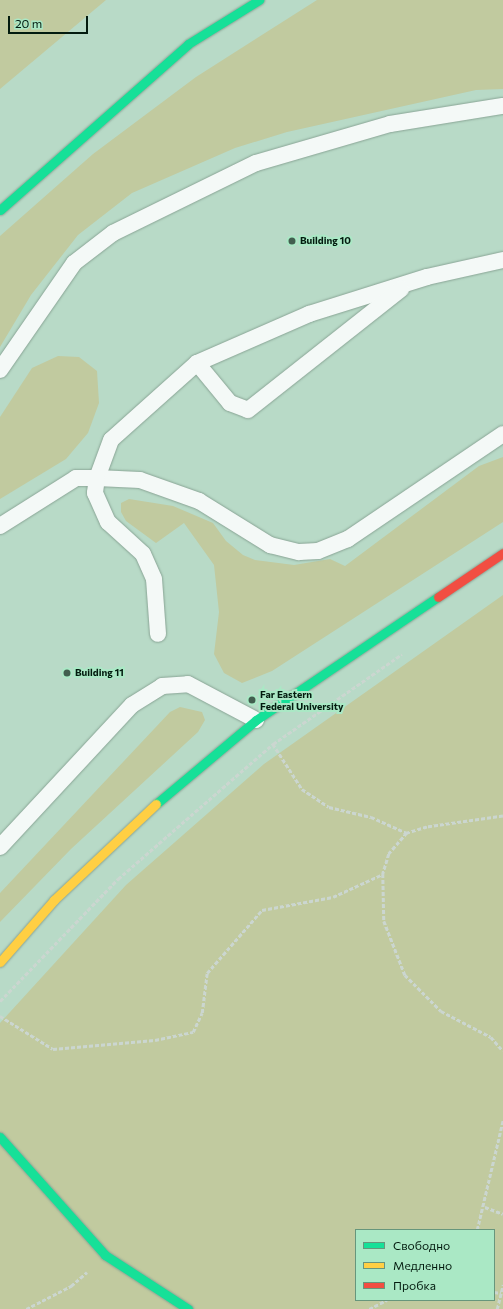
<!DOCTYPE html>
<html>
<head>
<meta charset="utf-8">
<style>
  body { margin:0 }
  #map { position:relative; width:503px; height:1309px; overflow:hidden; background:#b8dac7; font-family:Commissioner,sans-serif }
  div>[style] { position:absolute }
  .green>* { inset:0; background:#c1ca9f }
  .path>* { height:2.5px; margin-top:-1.25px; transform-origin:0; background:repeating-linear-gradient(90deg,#cbd6d0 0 4px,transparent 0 6px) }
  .roads { filter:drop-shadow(0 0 1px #89a495) drop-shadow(0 0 1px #89a495) }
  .lane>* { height:16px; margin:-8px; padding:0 8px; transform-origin:8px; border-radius:8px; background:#f4f9f7 }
  .fast>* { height:9px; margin:-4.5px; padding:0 4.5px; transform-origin:4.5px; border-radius:4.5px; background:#16e098 }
  .slow>* { height:9px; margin:-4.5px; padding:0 4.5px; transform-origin:4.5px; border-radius:4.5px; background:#ffcf43 }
  .jam>* { height:9px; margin:-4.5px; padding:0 4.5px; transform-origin:4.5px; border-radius:4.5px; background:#f24e42 }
  .dots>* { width:11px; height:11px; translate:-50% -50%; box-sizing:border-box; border:2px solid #aae8c5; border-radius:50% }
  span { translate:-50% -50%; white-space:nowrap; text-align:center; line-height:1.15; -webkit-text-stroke:4px #aae8c5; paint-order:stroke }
  .poi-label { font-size:10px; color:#031b0f; font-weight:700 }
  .left { translate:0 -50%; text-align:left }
  .legend { position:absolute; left:355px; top:1229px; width:140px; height:72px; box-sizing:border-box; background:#aae8c5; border:1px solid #67967c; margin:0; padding:5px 7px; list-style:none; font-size:12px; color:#031b0f }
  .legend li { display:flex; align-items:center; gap:8px; height:20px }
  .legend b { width:20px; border:1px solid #67967c }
  .scale { position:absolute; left:8px; top:16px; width:80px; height:18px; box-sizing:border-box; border:2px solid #031b0f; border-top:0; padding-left:5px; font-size:12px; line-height:14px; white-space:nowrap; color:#031b0f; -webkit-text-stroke:3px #aae8c5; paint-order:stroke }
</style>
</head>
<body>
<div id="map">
  <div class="green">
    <i style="clip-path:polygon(0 0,106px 0,0 89px)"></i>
    <i style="clip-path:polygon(317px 0,503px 0,503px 89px,476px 90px,287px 132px,235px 148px,132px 193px,78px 235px,31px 295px,0 347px,0 236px,93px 154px,196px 77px)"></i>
    <i style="clip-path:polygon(58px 356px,79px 357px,97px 371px,99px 403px,88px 433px,66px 459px,0 499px,0 417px,32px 368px)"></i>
    <i style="clip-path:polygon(503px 457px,503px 522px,272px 671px,242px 683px,224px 673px,214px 654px,219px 612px,214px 565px,184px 523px,156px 543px,126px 521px,121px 512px,121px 503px,129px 499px,173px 506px,213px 523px,226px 541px,243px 555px,255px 560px,294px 565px,330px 559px,345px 566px,479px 466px)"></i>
    <i style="clip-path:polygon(evenodd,503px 595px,503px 1309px,0 1309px,0 1023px,126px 885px,264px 764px,503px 595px,356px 1230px,494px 1230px,494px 1300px,356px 1300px,356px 1230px)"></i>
    <i style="clip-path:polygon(180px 707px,202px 712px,205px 720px,198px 732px,71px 849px,0 922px,0 893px,170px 712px)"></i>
  </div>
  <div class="path">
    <i style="left:273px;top:744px;width:54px;rotate:57.2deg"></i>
    <i style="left:302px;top:789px;width:32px;rotate:34deg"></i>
    <i style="left:329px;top:807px;width:43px;rotate:13.4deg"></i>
    <i style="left:371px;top:817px;width:39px;rotate:24deg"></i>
    <i style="left:503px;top:816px;width:77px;rotate:171.8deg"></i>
    <i style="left:427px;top:827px;width:21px;rotate:163deg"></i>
    <i style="left:407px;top:833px;width:28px;rotate:131deg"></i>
    <i style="left:389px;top:854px;width:21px;rotate:107deg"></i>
    <i style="left:383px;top:874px;width:47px;rotate:88.8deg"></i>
    <i style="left:384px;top:921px;width:58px;rotate:68.7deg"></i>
    <i style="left:405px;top:975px;width:51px;rotate:45deg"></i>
    <i style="left:441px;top:1011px;width:56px;rotate:27.5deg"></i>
    <i style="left:491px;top:1037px;width:18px;rotate:49deg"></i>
    <i style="left:0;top:1001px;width:170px;rotate:-46deg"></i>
    <i style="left:118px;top:879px;width:206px;rotate:-41.1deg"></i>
    <i style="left:273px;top:744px;width:157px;rotate:-34.9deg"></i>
    <i style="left:0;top:1016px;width:62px;rotate:31.9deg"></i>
    <i style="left:53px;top:1049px;width:102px;rotate:-5deg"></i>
    <i style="left:155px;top:1040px;width:39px;rotate:-12deg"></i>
    <i style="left:193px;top:1032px;width:21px;rotate:-65deg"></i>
    <i style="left:202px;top:1013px;width:40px;rotate:-82.9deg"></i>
    <i style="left:207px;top:973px;width:84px;rotate:-48.9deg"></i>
    <i style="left:262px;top:910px;width:72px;rotate:-10.4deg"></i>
    <i style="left:333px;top:897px;width:55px;rotate:-24.7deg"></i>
    <i style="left:485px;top:1207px;width:19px;rotate:21deg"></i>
    <i style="left:477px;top:1230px;width:113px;rotate:-76.7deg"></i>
    <i style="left:494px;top:1292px;width:7px;rotate:8deg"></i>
    <i style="left:26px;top:1309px;width:51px;rotate:-27.1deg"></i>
    <i style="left:71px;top:1286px;width:21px;rotate:-41deg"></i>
    <i style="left:369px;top:1309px;width:20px;rotate:-27deg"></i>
    <i style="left:497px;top:1309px;width:25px;rotate:-76deg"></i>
  </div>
  <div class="roads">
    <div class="lane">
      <i style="left:503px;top:260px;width:78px;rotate:167.4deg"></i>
      <i style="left:427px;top:277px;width:124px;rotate:162.6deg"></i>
      <i style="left:309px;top:314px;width:122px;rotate:156.4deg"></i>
      <i style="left:197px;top:363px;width:115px;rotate:138.2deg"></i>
      <i style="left:111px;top:440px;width:40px;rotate:110.2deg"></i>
      <i style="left:97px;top:478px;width:43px;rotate:2.7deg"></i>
      <i style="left:140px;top:480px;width:63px;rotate:19.6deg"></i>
      <i style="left:199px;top:501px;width:84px;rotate:31.8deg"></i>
      <i style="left:270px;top:545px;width:30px;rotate:14deg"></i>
      <i style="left:299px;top:552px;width:19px;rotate:-3deg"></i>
      <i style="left:318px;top:551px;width:32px;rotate:-22deg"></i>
      <i style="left:348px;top:539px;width:187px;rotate:-34.1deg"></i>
      <i style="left:197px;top:363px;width:52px;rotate:50.5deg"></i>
      <i style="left:230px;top:403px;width:19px;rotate:21deg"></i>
      <i style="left:248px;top:410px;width:195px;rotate:-38.3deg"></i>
      <i style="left:0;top:370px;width:130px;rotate:-55.3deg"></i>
      <i style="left:74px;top:263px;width:49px;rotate:-37.6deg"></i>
      <i style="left:113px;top:233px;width:159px;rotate:-26.1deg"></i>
      <i style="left:256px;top:163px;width:140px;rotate:-16.2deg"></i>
      <i style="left:390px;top:124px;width:114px;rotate:-9.1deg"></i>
      <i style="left:0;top:526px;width:90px;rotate:-32.3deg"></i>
      <i style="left:76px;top:478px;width:21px"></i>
      <i style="left:97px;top:478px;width:15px;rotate:98deg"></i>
      <i style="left:95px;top:493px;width:32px;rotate:66deg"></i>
      <i style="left:108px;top:522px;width:47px;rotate:42.4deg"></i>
      <i style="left:143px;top:554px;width:27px;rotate:66deg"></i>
      <i style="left:154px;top:579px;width:55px;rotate:85.8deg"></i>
      <i style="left:0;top:847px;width:194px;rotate:-47.1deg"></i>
      <i style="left:132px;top:705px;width:36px;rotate:-32deg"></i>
      <i style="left:162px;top:686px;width:26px;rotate:-4deg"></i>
      <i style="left:188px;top:684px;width:77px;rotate:27.9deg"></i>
    </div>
    <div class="fast">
      <i style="left:0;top:210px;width:251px;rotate:-41.4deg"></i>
      <i style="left:188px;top:44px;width:84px;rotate:-31.8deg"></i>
      <i style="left:156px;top:804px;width:131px;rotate:-40deg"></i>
      <i style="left:256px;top:720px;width:220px;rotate:-34.1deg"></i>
      <i style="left:0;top:1137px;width:158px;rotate:48.3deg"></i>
      <i style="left:105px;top:1255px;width:99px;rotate:33deg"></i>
    </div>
    <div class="slow">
      <i style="left:0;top:962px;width:82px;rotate:-48.9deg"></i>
      <i style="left:54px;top:900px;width:140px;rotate:-43.3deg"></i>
    </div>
    <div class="jam">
      <i style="left:438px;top:597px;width:78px;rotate:-34.1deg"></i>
    </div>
  </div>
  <div class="dots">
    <i style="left:292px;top:241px;background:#425e4f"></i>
    <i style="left:67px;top:673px;background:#425e4f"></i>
    <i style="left:252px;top:700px;background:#425e4f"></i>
  </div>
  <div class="poi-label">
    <span class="left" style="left:300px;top:241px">Building 10</span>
    <span class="left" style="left:75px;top:673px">Building 11</span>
    <span class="left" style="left:260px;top:700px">Far Eastern<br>Federal University</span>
  </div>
  <ul class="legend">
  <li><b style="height:5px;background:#16e098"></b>Свободно</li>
  <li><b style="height:5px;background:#ffcf43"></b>Медленно</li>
  <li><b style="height:5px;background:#f24e42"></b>Пробка</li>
  </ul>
  <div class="scale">20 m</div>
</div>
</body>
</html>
